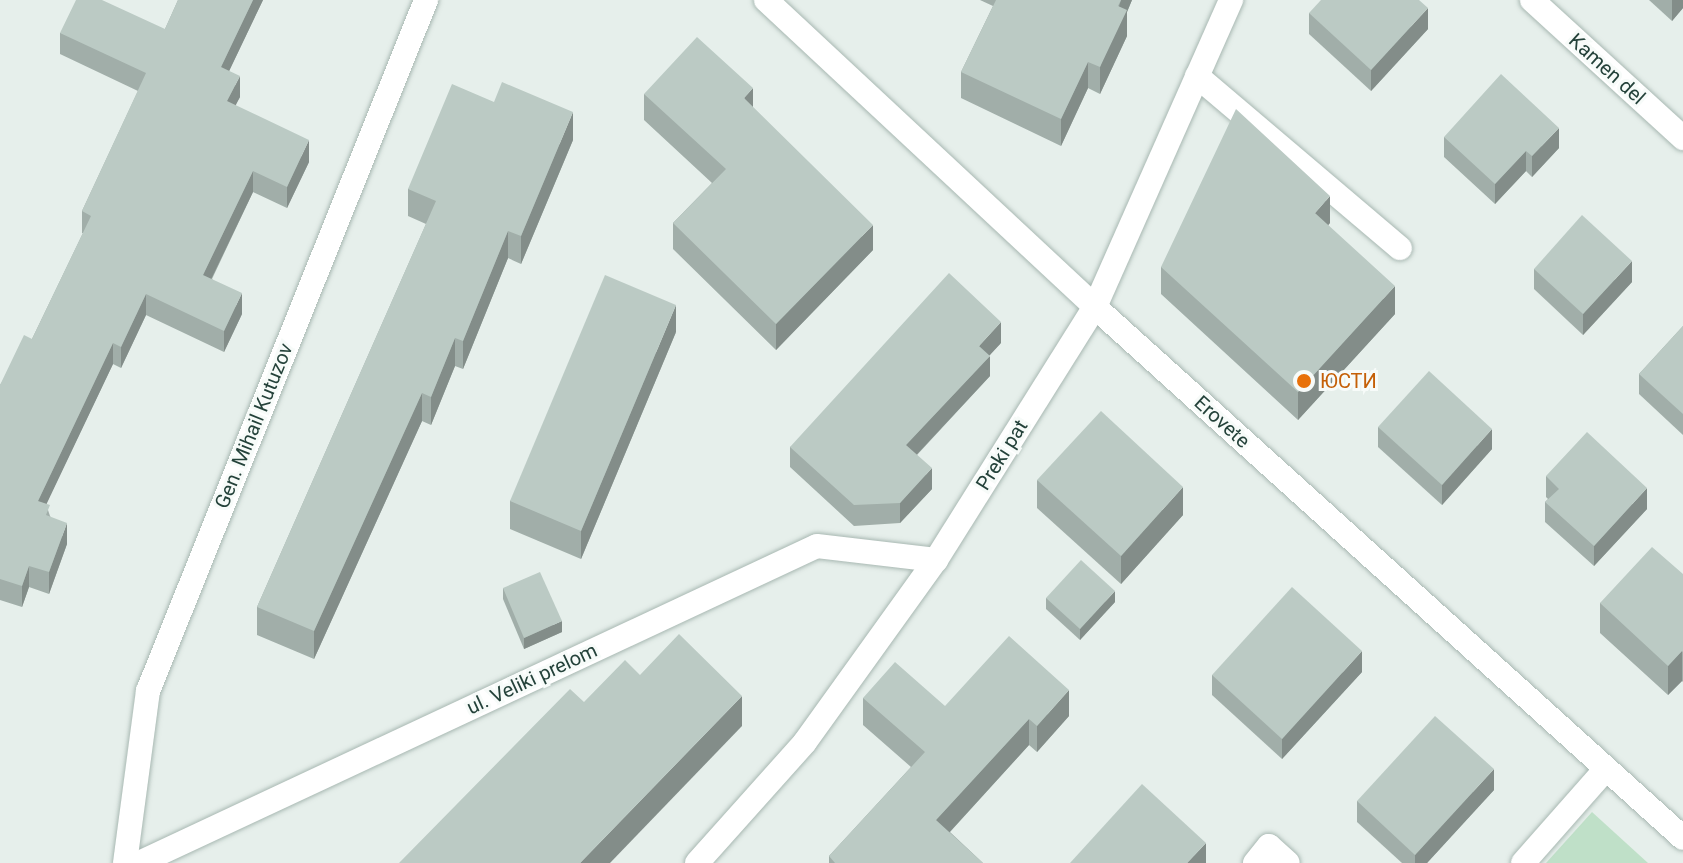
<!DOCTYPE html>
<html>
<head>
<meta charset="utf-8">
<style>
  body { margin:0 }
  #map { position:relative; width:1683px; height:863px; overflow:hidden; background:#e6efeb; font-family:Roboto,sans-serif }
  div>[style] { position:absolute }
  .green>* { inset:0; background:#bfe0c8 }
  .roads { filter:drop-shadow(0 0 2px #a8b8b2) drop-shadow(0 0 2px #a8b8b2) }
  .service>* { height:24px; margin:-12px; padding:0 12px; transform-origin:12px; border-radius:12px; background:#fff }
  .minor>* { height:24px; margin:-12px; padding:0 12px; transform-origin:12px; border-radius:12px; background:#fff }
  .wall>* { inset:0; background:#a1aea9 }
  .shaded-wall>* { inset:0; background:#838d89 }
  .building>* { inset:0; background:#bbcac4 }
  .dots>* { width:22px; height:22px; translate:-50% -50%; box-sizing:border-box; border:4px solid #f7fbf9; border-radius:50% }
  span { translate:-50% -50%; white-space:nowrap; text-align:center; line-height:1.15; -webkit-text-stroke:6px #f7fbf9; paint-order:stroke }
  .street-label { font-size:20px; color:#24423a }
  .food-label { font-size:20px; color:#c56008 }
  .left { translate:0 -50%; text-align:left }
</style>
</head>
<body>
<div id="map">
  <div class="green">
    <i style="clip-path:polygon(1592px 812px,1648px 863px,1546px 863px)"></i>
  </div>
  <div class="roads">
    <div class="service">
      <i style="left:1197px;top:76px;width:266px;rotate:40.3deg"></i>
      <i style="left:1255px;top:863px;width:22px;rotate:-51deg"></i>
      <i style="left:1269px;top:846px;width:25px;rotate:42deg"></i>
      <i style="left:1523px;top:863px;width:125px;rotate:-48.6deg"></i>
    </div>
    <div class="minor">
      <i style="left:766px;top:0;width:450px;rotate:43deg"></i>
      <i style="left:1095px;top:307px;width:792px;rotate:42.08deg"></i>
      <i style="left:1532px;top:0;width:205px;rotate:42.4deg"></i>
      <i style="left:125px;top:863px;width:174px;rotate:-82.4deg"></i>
      <i style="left:148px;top:691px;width:745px;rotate:-68.08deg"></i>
      <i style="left:139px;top:863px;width:748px;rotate:-25.06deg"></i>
      <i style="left:817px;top:546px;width:120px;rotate:6.7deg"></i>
      <i style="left:697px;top:863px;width:162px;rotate:-48.2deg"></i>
      <i style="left:805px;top:742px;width:224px;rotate:-54.3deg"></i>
      <i style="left:936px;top:560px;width:299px;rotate:-57.9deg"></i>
      <i style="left:1095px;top:307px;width:336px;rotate:-66.1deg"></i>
    </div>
  </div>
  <div class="wall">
    <i style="clip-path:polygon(178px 0,263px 0,229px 71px,240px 97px,235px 105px,309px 162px,287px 208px,253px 192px,212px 279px,242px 314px,224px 352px,146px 315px,121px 368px,113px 364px,46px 504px,50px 516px,67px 544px,49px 594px,29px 587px,22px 607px,0 600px,0 385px,32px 339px,83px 233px,82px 233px,82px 211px,138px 91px,60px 54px,60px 33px,165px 29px)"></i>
    <i style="clip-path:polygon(980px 0,1132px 0,1127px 12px,1127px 36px,1100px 94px,1088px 88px,1061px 146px,961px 98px,961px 72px,993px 6px)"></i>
    <i style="clip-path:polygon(1649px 0,1683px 0,1683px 8px,1672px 21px)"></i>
    <i style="clip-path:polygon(1309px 13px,1428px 29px,1371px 91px,1309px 34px)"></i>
    <i style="clip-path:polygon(644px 94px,753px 108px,873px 250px,776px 350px,673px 249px,673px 223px,712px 183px,644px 120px)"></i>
    <i style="clip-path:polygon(1444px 137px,1559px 148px,1532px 177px,1526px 171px,1495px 204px,1444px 157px)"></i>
    <i style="clip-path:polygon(573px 140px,521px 264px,508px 258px,463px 369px,455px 366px,431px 425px,422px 421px,314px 659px,257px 635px,257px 607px,426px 224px,408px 216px,408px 189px)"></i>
    <i style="clip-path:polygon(1330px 223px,1328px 225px,1395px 314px,1298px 420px,1161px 294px,1161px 267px)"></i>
    <i style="clip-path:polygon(1534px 269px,1632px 282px,1583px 335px,1534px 289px)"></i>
    <i style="clip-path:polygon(1683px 326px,1683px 435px,1639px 394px,1639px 374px)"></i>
    <i style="clip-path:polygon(676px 332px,581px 559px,510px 529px,510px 501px)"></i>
    <i style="clip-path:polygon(1001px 343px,989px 355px,990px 376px,917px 455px,932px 489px,900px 523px,854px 526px,790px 467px,790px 447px)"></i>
    <i style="clip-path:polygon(1378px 427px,1492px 449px,1442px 505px,1378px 447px)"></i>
    <i style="clip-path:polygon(1546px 476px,1647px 509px,1594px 566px,1545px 522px,1545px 502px,1548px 499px,1546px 497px)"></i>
    <i style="clip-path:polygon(1037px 480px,1183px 515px,1121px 584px,1037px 508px)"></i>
    <i style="clip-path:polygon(1683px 574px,1683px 682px,1682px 681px,1668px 695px,1600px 633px,1600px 603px)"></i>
    <i style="clip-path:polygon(503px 588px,562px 632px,524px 649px,503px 599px)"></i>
    <i style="clip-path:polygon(1046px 598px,1115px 602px,1080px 640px,1046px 609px)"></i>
    <i style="clip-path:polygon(1362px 672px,1282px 759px,1212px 695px,1212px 675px)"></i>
    <i style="clip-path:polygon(863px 698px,945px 706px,1069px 716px,1037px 752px,1029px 745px,950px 832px,983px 863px,829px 863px,829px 856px,911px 767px,863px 725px)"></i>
    <i style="clip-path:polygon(1494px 790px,1427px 863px,1402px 863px,1357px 822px,1357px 801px)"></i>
  </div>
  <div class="shaded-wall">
    <i style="clip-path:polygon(253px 0,263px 0,221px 88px,221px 67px)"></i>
    <i style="clip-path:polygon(1121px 0,1132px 0,1127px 12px,1127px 36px,1100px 94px,1100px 67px)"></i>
    <i style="clip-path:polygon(1672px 0,1683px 0,1683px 8px,1672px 21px)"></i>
    <i style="clip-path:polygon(1428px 8px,1428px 29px,1371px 91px,1371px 70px)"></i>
    <i style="clip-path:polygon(1088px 62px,1088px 88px,1061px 146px,1061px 119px)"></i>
    <i style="clip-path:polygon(240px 76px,240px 97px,227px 122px,227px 101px)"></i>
    <i style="clip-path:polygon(753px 88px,753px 114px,744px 98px)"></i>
    <i style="clip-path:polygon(573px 112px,573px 140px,521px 264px,521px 236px)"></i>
    <i style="clip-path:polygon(1559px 128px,1559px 148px,1532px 177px,1532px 156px)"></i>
    <i style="clip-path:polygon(309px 140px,309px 162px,287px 208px,287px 187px)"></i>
    <i style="clip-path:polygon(1526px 151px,1526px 171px,1495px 204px,1495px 184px)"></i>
    <i style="clip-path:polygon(253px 171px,253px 192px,203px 296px,203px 275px)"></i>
    <i style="clip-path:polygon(1330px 196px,1330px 223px,1315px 240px,1315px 213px)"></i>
    <i style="clip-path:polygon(873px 225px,873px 250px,776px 350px,776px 324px)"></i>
    <i style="clip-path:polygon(508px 231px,508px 258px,463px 369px,463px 341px)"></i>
    <i style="clip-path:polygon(1632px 261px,1632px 282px,1583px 335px,1583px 314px)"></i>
    <i style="clip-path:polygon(1395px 286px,1395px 314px,1298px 420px,1298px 392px)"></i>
    <i style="clip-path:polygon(242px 293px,242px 314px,224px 352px,224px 331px)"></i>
    <i style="clip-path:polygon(146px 294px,146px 315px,121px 368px,121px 347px)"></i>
    <i style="clip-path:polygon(676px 305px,676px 332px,581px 559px,581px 531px)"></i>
    <i style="clip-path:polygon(1001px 322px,1001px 343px,979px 367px,979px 346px)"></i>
    <i style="clip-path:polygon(455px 338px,455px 366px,431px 425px,431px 397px)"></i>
    <i style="clip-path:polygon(113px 343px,113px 364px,38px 522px,38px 501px)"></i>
    <i style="clip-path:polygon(990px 356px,990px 376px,906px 466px,906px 445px)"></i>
    <i style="clip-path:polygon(422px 393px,422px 421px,314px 659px,314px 631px)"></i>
    <i style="clip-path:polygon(1492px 429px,1492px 449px,1442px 505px,1442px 485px)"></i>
    <i style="clip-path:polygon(932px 468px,932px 489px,900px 523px,900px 503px)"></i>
    <i style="clip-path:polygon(1183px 487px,1183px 515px,1121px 584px,1121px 556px)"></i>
    <i style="clip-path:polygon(1647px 488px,1647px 509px,1594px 566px,1594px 546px)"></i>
    <i style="clip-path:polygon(67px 523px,67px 544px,49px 594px,49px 572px)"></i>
    <i style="clip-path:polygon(29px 566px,29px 587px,22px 607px,22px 586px)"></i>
    <i style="clip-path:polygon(1115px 591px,1115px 602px,1080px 640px,1080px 629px)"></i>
    <i style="clip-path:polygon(562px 621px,562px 632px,524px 649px,524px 638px)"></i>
    <i style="clip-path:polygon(1362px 651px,1362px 672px,1282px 759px,1282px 739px)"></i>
    <i style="clip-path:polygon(1682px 651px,1682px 681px,1668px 695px,1668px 666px)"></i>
    <i style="clip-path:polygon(1069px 690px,1069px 716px,1037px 752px,1037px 726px)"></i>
    <i style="clip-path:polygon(742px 696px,742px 726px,610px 863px,580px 863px)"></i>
    <i style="clip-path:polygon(1029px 719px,1029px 745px,936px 847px,936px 820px)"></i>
    <i style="clip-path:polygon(1494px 769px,1494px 790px,1427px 863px,1415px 863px,1415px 855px)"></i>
    <i style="clip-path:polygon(1206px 843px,1206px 863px,1187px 863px)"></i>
  </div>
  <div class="building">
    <i style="clip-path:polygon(76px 0,102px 0,165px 29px,178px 0,253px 0,221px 67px,240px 76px,227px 101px,309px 140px,287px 187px,253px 171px,203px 275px,242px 293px,224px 331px,146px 294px,121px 347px,113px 343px,38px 501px,50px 505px,46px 515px,67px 523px,49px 572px,29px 566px,22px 586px,0 579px,0 385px,24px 335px,32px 339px,91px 216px,82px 211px,146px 73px,60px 33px)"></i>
    <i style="clip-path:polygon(996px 0,1121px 0,1118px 6px,1127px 10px,1100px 67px,1088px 62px,1061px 119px,961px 72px)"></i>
    <i style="clip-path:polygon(1321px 0,1419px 0,1428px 8px,1371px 70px,1309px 13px)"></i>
    <i style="clip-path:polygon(697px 37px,753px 88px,744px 98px,873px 225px,776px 324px,673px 223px,726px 169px,644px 94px)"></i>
    <i style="clip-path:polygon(1501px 74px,1559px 128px,1532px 156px,1526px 151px,1495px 184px,1444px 137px)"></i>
    <i style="clip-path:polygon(502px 82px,573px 112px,521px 236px,508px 231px,463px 341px,455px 338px,431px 397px,422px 393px,314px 631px,257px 607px,436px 201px,408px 189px,452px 84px,494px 102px)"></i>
    <i style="clip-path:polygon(1236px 109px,1330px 196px,1315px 213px,1395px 286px,1298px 392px,1161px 267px)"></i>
    <i style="clip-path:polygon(1582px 215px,1632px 261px,1583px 314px,1534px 269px)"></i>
    <i style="clip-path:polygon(949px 273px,1001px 322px,979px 346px,990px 356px,906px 445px,932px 468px,900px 503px,854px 505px,790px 447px)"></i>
    <i style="clip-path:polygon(605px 275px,676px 305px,581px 531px,510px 501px)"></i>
    <i style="clip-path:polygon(1683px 326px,1683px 414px,1639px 374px)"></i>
    <i style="clip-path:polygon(1429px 371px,1492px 429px,1442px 485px,1378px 427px)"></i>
    <i style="clip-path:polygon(1101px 411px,1183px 487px,1121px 556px,1037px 480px)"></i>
    <i style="clip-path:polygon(1587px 432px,1647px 488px,1594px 546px,1545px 502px,1559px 489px,1546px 476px)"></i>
    <i style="clip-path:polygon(1652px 547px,1683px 574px,1683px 652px,1682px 651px,1668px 666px,1600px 603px)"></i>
    <i style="clip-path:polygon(1081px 560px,1115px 591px,1080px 629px,1046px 598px)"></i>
    <i style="clip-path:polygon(540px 572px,562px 621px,524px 638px,503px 588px)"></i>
    <i style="clip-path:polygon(1292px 587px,1362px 651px,1282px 739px,1212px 675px)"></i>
    <i style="clip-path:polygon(679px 634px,742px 696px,580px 863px,399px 863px,570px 689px,584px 702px,625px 660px,640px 675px)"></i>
    <i style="clip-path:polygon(1009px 636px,1069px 690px,1037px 726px,1029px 719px,936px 820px,983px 863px,835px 863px,829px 856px,925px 752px,863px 698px,895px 662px,945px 706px)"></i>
    <i style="clip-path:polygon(1435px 716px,1494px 769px,1415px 855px,1357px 801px)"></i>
    <i style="clip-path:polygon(1142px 784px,1206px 843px,1187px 863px,1070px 863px)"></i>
  </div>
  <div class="dots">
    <i style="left:1304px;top:381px;background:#e8710a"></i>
  </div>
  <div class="street-label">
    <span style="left:1607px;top:69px;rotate:42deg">Kamen del</span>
    <span style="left:1222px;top:422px;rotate:42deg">Erovete</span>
    <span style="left:254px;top:426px;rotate:-68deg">Gen. Mihail Kutuzov</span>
    <span style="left:1002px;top:455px;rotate:-58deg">Preki pat</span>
    <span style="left:532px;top:679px;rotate:-25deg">ul. Veliki prelom</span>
  </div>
  <div class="food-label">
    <span class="left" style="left:1320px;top:381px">ЮСТИ</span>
  </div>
</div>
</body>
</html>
